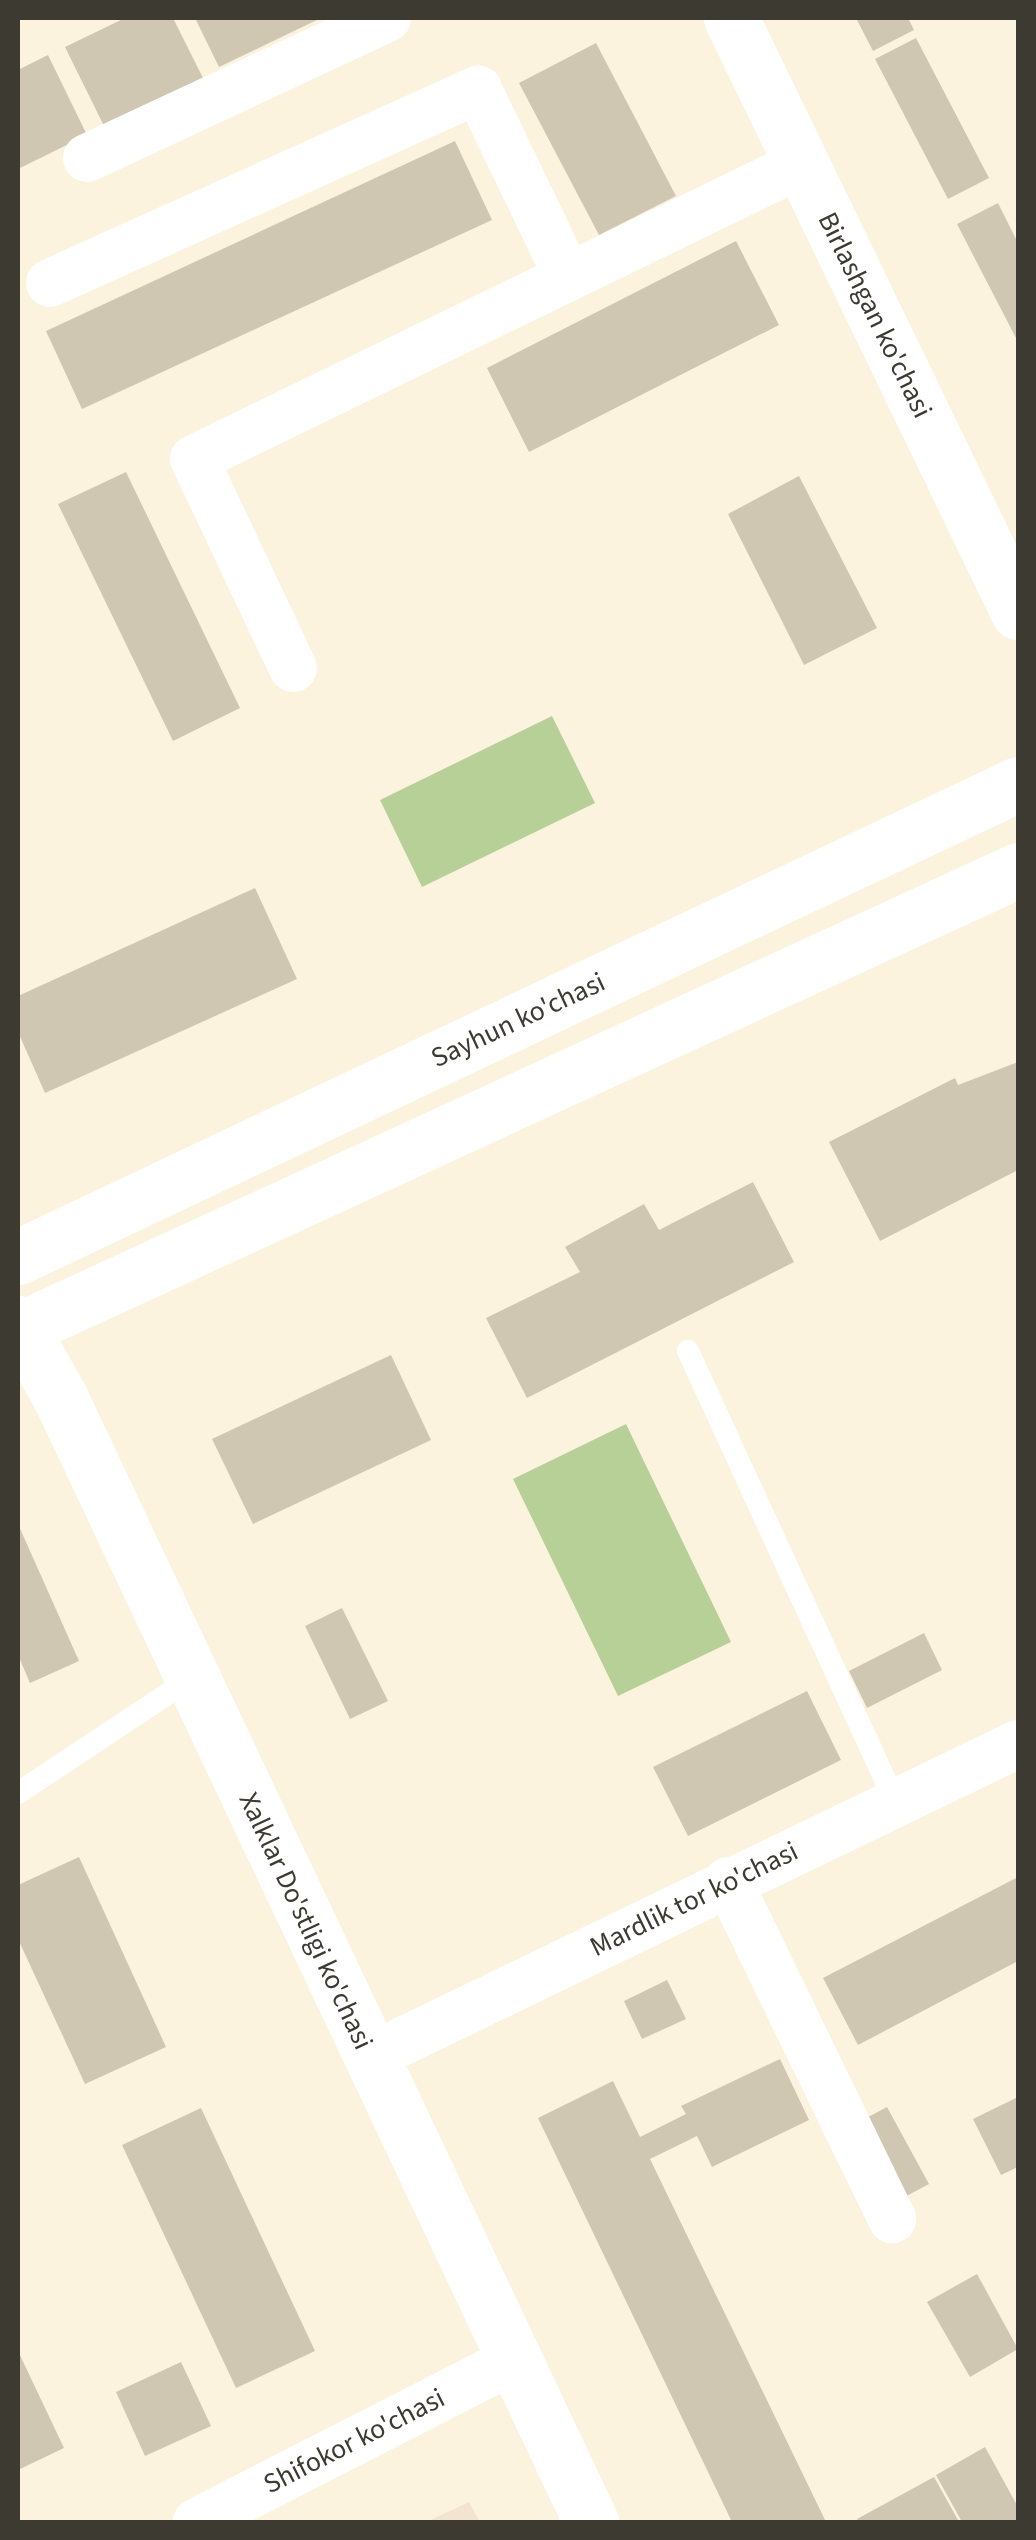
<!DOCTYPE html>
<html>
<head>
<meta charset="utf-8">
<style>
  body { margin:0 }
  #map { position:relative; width:1036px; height:2540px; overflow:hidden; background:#fbf3dd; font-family:"Source Sans 3",sans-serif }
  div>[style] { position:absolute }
  .education>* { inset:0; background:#f2e4d1 }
  .green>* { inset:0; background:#b7d098 }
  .building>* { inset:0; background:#cfc7b2 }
  .service>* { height:22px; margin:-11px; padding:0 11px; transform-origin:11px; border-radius:11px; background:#fff }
  .minor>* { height:48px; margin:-24px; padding:0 24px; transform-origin:24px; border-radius:24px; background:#fff }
  .tertiary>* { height:55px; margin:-27.5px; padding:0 27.5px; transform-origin:27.5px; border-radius:27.5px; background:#fff }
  span { translate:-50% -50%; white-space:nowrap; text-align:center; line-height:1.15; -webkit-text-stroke:10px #fff; paint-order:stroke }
  .street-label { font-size:28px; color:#3d3a31 }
  .frame { position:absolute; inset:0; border:20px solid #3d3a31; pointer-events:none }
</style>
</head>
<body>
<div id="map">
  <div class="education">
    <i style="clip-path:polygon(469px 2502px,480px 2522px,426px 2522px)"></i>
  </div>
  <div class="green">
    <i style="clip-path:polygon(552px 716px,595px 803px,422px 887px,380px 800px)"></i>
    <i style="clip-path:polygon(626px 1424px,731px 1642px,618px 1696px,513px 1479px)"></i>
  </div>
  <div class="building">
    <i style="clip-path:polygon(125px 18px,173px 18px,203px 78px,104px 126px,65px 47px)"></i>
    <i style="clip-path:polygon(195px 18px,321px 18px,219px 67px)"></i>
    <i style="clip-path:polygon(856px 18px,908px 18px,914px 30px,873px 51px)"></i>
    <i style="clip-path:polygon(916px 38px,989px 178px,948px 199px,875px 59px)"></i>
    <i style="clip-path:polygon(596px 43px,676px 196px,599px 235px,519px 83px)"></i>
    <i style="clip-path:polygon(48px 55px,87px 135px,18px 169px,18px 70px)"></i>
    <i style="clip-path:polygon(455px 141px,492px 220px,82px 409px,46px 331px)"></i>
    <i style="clip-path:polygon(998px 203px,1018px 243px,1018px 342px,957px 224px)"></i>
    <i style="clip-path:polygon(736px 241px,779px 325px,529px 452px,487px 368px)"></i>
    <i style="clip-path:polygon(126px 472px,240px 708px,173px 741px,58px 504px)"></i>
    <i style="clip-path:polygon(799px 476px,877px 628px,804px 665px,728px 514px)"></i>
    <i style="clip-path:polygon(255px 888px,297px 979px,45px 1093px,18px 1032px,18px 996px)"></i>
    <i style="clip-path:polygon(1018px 1062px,1018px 1170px,880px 1241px,829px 1142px,955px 1078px,958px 1085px)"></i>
    <i style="clip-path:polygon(753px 1182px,794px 1262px,527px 1398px,486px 1318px,580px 1272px,565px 1247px,644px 1204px,659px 1230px)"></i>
    <i style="clip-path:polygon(391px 1355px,431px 1440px,253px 1524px,212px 1439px)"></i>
    <i style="clip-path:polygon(18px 1524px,79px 1661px,30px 1683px,18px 1655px)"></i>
    <i style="clip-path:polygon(342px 1608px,388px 1701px,350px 1719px,305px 1626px)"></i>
    <i style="clip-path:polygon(924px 1633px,942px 1670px,867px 1708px,849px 1671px)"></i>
    <i style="clip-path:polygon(807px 1691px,841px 1760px,688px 1836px,653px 1767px)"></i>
    <i style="clip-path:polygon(79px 1857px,166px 2047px,85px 2084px,18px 1939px,18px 1885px)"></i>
    <i style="clip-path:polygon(1018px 1877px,1018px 1961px,858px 2045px,823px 1978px)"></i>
    <i style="clip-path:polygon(667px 1980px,686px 2019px,642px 2039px,624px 2001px)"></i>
    <i style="clip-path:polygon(780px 2059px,809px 2120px,712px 2167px,697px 2136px,650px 2159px,826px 2522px,732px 2522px,538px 2118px,613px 2081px,640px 2137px,686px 2114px,681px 2106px)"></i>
    <i style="clip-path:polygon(1018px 2097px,1018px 2167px,1001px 2175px,973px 2119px)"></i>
    <i style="clip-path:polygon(887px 2107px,929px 2184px,897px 2201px,855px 2124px)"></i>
    <i style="clip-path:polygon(201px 2108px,315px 2351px,236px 2388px,122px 2145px)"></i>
    <i style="clip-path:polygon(977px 2274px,1018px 2349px,970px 2377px,927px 2302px)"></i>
    <i style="clip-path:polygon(18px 2351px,64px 2448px,18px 2470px)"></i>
    <i style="clip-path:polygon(181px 2362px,211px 2426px,145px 2456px,116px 2392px)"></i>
    <i style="clip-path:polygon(985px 2447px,1018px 2507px,1018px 2522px,962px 2522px,936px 2475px)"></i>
    <i style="clip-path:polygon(934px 2477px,958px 2520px,859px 2522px,857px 2519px)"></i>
  </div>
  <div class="service">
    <i style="left:688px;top:1351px;width:495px;rotate:65.3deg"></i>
    <i style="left:18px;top:1793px;width:209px;rotate:-33.5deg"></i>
  </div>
  <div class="minor">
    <i style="left:87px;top:158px;width:331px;rotate:-25deg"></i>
    <i style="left:50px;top:283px;width:470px;rotate:-24.3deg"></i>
    <i style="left:478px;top:90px;width:208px;rotate:64.3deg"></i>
    <i style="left:293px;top:668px;width:231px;rotate:-115.3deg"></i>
    <i style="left:194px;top:459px;width:675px;rotate:-25.92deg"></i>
    <i style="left:728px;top:1881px;width:376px;rotate:64.1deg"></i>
    <i style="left:370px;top:2057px;width:720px;rotate:-25.78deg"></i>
    <i style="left:197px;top:2522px;width:355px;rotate:-27.1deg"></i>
  </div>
  <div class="tertiary">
    <i style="left:731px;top:18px;width:660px;rotate:64.21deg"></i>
    <i style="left:18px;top:1257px;width:1106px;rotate:-25.31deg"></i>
    <i style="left:18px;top:1323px;width:85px;rotate:60.4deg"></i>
    <i style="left:60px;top:1397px;width:1244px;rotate:64.73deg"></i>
    <i style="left:18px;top:1330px;width:1101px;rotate:-24.7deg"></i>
  </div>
  <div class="street-label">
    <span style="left:875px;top:315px;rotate:64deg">Birlashgan ko'chasi</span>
    <span style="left:518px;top:1020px;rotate:-25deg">Sayhun ko'chasi</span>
    <span style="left:694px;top:1899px;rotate:-26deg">Mardlik tor ko'chasi</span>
    <span style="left:306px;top:1921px;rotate:65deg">Xalklar Do'stligi ko'chasi</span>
    <span style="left:354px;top:2441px;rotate:-27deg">Shifokor ko'chasi</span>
  </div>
  <div class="frame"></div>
</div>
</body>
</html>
